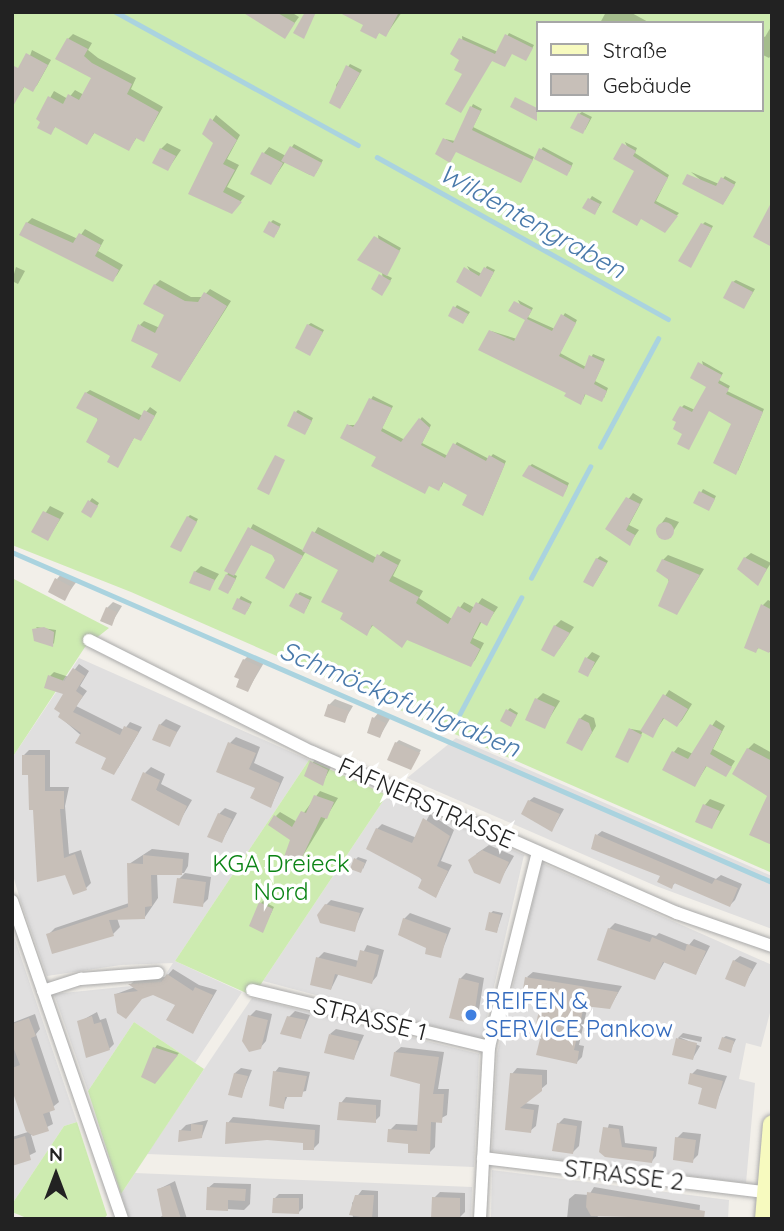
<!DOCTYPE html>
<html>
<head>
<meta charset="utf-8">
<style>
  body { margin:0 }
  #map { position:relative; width:784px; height:1231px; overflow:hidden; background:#f2efe9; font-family:Quicksand,sans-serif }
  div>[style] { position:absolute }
  .residential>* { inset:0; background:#e0dfdf }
  .grass>* { inset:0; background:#cdebb0 }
  .shadow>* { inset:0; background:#0003 }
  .stream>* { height:4.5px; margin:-2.25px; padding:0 2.25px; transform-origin:2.25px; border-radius:2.25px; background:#aad3df }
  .building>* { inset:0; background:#c7bfb8 }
  .round { border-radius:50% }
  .roads { filter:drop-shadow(0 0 2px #a9a9a9) drop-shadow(0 0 2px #a9a9a9) }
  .minor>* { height:12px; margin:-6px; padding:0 6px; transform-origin:6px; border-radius:6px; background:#fff }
  .secondary>* { height:18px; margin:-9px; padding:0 9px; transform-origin:9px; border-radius:9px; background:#f7fabf }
  .dots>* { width:19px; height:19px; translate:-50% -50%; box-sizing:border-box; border:4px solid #fff; border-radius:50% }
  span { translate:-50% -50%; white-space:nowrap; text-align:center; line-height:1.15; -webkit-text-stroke:7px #fff; paint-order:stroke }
  .street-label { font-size:24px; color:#222 }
  .park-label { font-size:24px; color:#0c8416 }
  .shop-label { font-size:24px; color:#366cbe }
  .left { translate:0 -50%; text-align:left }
  .water-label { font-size:26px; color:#4a7aab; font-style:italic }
  .frame { position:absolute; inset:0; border:14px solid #222; pointer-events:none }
  .legend { position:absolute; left:536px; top:21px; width:228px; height:91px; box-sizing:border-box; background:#fff; border:2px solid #a7a7a7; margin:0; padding:9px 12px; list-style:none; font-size:21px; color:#222 }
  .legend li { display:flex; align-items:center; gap:14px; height:35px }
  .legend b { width:35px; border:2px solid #a7a7a7 }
  .north { position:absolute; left:21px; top:1140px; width:70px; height:70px; -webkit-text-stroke:5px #fff; paint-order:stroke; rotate:0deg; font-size:19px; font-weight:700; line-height:28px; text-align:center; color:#222 }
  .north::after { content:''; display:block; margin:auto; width:24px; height:32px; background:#222; clip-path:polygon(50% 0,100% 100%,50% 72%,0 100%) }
</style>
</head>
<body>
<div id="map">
  <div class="residential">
    <i style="clip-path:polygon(79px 658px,309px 760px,175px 961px,242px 992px,195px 1063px,134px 1022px,88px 1091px,54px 994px,160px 983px,173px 963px,121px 965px,47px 976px,20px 899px,12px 872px,12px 758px)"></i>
    <i style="clip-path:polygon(456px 738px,772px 876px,772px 929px,656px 886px,407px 778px)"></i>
    <i style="clip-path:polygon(387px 795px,524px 855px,482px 1039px,263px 981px)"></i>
    <i style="clip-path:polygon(542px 863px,772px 965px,772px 1005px,761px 1047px,746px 1043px,739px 1079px,755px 1083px,746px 1183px,492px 1151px,497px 1054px)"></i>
    <i style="clip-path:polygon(12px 931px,77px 1122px,64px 1126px,12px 1204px)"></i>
    <i style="clip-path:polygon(252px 998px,479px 1054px,474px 1167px,147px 1154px)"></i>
    <i style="clip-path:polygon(492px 1170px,729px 1200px,728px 1219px,491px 1219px)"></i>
    <i style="clip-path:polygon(135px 1173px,472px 1187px,471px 1219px,129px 1219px,121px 1194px)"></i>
  </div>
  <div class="grass">
    <i style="clip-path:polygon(evenodd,12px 12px,772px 12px,772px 873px,131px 592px,12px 545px,12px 12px,537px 23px,761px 23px,761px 110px,537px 110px,537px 23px)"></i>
    <i style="clip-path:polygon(12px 578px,109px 628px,85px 647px,12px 758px)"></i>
    <i style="clip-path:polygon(309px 760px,387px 795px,253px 996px,175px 961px)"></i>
    <i style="clip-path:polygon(134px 1022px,204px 1069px,121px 1194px,88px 1091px)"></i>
    <i style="clip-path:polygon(77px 1122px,107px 1215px,104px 1219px,29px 1219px,12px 1212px,12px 1204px,64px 1126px)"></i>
  </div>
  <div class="shadow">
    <i style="clip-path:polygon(246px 12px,291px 12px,299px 17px,285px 36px)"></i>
    <i style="clip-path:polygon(383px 12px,402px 12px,388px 32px,380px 31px,376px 37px)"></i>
    <i style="clip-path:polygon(606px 12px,630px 12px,650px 23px,600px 23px)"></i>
    <i style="clip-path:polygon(772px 25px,772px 54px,769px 58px,761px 54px,761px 35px,765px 37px)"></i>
    <i style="clip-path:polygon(509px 33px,534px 45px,528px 56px,512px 52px,465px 73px,462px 36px,498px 52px)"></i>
    <i style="clip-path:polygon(73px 34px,92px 43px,88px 50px,98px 58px,136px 78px,131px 89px,163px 107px,144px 140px,137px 137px,129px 149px,95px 132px,87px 143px,56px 126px,50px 133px,38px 119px,54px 91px,68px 99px,75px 90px,84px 95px,93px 78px,68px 39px)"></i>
    <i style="clip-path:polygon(32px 50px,51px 60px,37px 85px,33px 89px,25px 86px,14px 102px)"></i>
    <i style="clip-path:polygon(350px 64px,362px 70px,342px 105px,336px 85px)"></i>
    <i style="clip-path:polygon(473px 104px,482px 109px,473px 127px,534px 157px,523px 178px,456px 150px,445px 139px,455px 141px)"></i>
    <i style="clip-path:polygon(582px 112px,592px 117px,585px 130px,579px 114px)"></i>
    <i style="clip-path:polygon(216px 115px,240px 135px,227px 159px,239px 165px,227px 187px,245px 196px,236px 207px,190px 193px,215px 142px,204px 133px)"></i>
    <i style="clip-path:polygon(625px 142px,637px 148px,635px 153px,669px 175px,656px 201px,679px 213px,664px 230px)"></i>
    <i style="clip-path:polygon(167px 143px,181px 150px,168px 169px,161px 149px)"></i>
    <i style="clip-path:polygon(294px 144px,323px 160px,316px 173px,310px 175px,285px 162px,271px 183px,264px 153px,269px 147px,286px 156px)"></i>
    <i style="clip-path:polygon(543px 147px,573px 163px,569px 172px,536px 158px)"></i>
    <i style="clip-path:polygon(691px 172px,719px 184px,725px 176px,736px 182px,725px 201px)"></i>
    <i style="clip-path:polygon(592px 196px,602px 202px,595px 213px,585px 207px)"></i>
    <i style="clip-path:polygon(32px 218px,78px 239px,85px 229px,104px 240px,98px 251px,123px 265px,117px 275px,113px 279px,27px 223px)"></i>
    <i style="clip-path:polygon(273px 220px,281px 224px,276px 234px,271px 222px)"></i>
    <i style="clip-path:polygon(705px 222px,713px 226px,691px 266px,703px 224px)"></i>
    <i style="clip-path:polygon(378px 235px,401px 248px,386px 275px,392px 278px,384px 291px)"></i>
    <i style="clip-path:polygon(467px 266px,482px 274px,487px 266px,495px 270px,483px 292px)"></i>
    <i style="clip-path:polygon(16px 267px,25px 271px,18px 284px,12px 281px)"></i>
    <i style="clip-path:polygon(160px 280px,191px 297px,203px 297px,210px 289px,231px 301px,184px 375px,140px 325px,144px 321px,160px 328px,167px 314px,155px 285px)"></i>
    <i style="clip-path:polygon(736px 280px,755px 289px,744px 307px,733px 282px)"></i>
    <i style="clip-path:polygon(518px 300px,533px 308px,528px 317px,555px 329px,565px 313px,577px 320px,560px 353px,586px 367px,593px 354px,605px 359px,595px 381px,608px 388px,604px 398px,586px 393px,583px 400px,568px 392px,491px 331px,517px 339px,527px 319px)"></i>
    <i style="clip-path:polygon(457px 305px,470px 312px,463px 322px,450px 315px)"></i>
    <i style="clip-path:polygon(311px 323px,324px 330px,312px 351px,308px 325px)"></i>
    <i style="clip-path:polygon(702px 361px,723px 373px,719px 380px,730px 386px,727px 391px,764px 409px,738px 471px,734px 423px,709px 410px,685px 433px,679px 410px,684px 405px,695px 410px,708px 386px)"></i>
    <i style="clip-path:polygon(90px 390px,143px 416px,150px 407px,157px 412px,144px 435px,135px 436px,118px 466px,86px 393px)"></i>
    <i style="clip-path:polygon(373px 396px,393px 406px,382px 428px,405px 440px,422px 417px,431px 425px,422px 443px,448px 456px,457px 442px,489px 459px,493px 454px,506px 461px,485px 511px,470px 494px,444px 481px,441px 487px,378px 457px,348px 425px,356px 425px)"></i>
    <i style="clip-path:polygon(298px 410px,313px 418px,307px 430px,296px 412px)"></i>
    <i style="clip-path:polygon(532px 464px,569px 483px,565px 492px,530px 466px)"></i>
    <i style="clip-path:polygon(703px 489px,716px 496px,711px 506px,696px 502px)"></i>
    <i style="clip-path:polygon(633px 493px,643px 499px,629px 525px,639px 530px,629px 544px,607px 528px)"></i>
    <i style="clip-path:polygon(92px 498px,99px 503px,93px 513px,83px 511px)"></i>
    <i style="clip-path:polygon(50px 506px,64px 513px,48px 539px,34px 531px)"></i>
    <i style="clip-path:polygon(190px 515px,198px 519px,183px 547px,188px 517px)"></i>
    <i style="clip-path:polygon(666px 517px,679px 522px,669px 538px,656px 531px)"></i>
    <i style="clip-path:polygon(253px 524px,304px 551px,318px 527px,377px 558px,383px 551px,401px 560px,393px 576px,423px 591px,419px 598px,452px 619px,464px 602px,475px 608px,482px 598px,498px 607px,487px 623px,482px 621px,473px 638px,484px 643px,475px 660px,470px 665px,408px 638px,402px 646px,374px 624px,367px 633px,345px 613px,340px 570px,306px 551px,284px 587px,273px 554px,252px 543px,233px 574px,237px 576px,230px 590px,227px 575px)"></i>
    <i style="clip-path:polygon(751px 553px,771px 563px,758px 583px,745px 558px)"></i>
    <i style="clip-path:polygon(668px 555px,704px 569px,677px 612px,663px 560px)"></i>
    <i style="clip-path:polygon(600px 556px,608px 561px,595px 583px,597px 559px)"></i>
    <i style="clip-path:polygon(201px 566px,219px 574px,209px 589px,195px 572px)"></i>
    <i style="clip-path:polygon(62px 573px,77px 581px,64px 599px,57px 579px)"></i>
    <i style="clip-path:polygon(300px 592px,312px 597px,306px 609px,298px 594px)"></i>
    <i style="clip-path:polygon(241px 596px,252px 602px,247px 611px,234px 608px)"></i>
    <i style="clip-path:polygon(768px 600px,772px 602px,772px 653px,760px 647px,755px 651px,763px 605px)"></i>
    <i style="clip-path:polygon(113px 602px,122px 606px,111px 624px,107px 608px)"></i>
    <i style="clip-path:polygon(561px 620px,574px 627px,559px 649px,555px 626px)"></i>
    <i style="clip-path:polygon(36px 627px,56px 630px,54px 643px,52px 645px)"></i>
    <i style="clip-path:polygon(592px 652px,600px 656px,588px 675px,587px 658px)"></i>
    <i style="clip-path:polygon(250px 654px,265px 661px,248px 690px,244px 660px)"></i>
    <i style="clip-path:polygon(79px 664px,89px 671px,80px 686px,87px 691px,76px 706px,124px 730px,130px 722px,142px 727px,118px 768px,60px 717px,66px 693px,50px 676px,54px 672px,69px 677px)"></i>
    <i style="clip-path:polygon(669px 690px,692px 704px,682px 720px,677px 725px,665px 717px,652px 736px,643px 731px,628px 761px,618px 756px,631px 729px,642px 731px)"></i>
    <i style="clip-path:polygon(543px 693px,560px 701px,544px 727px,537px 699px)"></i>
    <i style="clip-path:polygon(335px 699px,353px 706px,344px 721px,329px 705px)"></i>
    <i style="clip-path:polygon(510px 708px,518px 713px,513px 722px,508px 710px)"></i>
    <i style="clip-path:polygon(379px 712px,391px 717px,380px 736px,374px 718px)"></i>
    <i style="clip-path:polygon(585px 714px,594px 718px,596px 726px,582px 749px,580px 719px)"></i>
    <i style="clip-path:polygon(166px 719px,181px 726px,169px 745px,160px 725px)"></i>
    <i style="clip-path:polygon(716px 720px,725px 726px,713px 749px,735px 761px,726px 775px,708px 764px,695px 785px,674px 752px,678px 747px,693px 754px)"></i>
    <i style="clip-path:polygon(236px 737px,260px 747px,254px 763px,284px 777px,271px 806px,230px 743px)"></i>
    <i style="clip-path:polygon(399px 740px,421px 750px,413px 765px,396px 743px)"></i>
    <i style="clip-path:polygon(754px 743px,772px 753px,772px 843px,769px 796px,748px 749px)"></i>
    <i style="clip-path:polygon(29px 750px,50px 750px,50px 787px,69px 787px,65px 806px,69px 854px,81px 850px,91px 883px,86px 888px,66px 873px,24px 755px)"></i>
    <i style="clip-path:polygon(316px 757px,332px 765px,322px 784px,306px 775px)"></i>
    <i style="clip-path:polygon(151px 767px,165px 774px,161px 784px,192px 800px,178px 824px,145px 773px)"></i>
    <i style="clip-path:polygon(320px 791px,338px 798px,299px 862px,292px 839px,276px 816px,280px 812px,297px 822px)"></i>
    <i style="clip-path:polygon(534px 797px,564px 809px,552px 830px,529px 801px)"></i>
    <i style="clip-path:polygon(710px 799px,725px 805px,712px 827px,705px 805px)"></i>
    <i style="clip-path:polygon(225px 808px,237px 813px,222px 841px,219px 814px)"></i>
    <i style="clip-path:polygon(430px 814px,454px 830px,441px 861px,452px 865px,436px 896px,377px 829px,382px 824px,417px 838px)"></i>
    <i style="clip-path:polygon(602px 831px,716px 879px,721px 875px,742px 884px,735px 900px,730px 905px,676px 882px,671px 887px,662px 876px,597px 835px)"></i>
    <i style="clip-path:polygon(489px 845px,514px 856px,499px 882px,476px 854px)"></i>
    <i style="clip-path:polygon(152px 849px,189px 853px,188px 866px,184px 873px,157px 873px,158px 898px,145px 917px,117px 918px,120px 927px,113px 934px,48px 935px,55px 928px,129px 903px,129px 864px)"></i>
    <i style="clip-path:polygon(358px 857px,367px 860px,363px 869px,356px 859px)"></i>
    <i style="clip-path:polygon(185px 873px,211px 877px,208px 899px,202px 905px,179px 879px)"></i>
    <i style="clip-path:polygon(331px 900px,364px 908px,354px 930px,326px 905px)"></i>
    <i style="clip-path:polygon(263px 901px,274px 907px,263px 930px,261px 903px)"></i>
    <i style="clip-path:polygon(493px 911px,503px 913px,497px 931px,491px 913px)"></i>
    <i style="clip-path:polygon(410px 913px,451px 928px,440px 956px,404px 919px)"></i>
    <i style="clip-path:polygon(615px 923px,656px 936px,659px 933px,689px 945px,694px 939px,710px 946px,696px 973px,665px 961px,655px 978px,609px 929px)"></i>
    <i style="clip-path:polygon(367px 945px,384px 950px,377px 976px,372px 982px,339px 973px,331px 989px,318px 958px,324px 952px,359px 961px)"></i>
    <i style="clip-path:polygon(740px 956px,757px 963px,744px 985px,734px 961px)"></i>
    <i style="clip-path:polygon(173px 969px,199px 985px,217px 990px,193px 1032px,177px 1004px,153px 993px,116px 994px,135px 987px,131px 984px,136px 979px,166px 977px)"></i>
    <i style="clip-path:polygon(533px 972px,622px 986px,610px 1007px,588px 1005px,579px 1045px,584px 1046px,582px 1057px,576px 1063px,542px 1038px,546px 992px,527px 977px)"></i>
    <i style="clip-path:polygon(466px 973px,484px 978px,478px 1016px,472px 1022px,460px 979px)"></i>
    <i style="clip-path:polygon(256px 1010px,272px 1014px,266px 1041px,260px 1048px,250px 1016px)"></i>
    <i style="clip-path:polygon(295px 1011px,310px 1015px,301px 1037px,289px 1017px)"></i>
    <i style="clip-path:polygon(97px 1012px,100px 1020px,106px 1018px,114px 1044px,109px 1049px,79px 1022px)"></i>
    <i style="clip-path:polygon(35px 1014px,40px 1029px,36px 1034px,59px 1102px,49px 1110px,53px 1124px,31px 1135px,36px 1152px,12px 1164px,12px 1137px,28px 1132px,12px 1082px,12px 1023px)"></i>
    <i style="clip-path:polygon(336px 1029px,364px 1035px,354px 1058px,330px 1034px)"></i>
    <i style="clip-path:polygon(683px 1033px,702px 1037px,701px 1042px,679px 1037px)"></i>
    <i style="clip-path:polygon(726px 1036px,736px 1039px,730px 1051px,723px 1038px)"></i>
    <i style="clip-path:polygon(679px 1037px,700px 1046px,693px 1058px,678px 1038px)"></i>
    <i style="clip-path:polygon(157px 1045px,179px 1053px,154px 1082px,155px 1048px)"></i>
    <i style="clip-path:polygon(401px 1047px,444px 1052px,438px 1089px,449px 1089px,447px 1115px,436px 1121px,435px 1147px,429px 1153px,390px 1130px,396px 1124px,419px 1125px,422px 1082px,395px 1052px)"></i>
    <i style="clip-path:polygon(279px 1067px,310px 1072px,306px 1091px,288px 1095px,283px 1107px,275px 1072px)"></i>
    <i style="clip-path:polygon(241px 1068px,252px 1070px,241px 1097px,235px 1073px)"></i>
    <i style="clip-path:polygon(517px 1068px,547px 1070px,547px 1084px,524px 1103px,539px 1105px,536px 1126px,530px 1131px,507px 1128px,512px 1074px)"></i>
    <i style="clip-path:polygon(697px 1069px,727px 1076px,715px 1107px,692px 1074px)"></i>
    <i style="clip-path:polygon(346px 1097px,381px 1100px,380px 1116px,375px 1121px,341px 1103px)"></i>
    <i style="clip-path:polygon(233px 1117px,320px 1125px,319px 1143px,313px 1149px,305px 1141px,228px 1123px)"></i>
    <i style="clip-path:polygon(564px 1118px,582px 1121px,579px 1146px,573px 1152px,558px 1124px)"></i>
    <i style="clip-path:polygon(208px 1120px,202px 1136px,180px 1131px,186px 1125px)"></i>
    <i style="clip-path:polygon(609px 1124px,623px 1126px,625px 1143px,657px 1147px,656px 1156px,652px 1161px,601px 1151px)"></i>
    <i style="clip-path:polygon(683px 1132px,701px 1134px,698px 1155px,692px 1161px,677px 1138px)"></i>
    <i style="clip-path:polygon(175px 1181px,187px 1219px,157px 1219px,164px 1215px,159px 1189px)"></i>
    <i style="clip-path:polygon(214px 1183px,251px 1184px,250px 1204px,244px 1210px,208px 1208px,208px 1188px)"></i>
    <i style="clip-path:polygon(594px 1187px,700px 1205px,699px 1219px,604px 1211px,595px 1219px,567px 1219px,569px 1199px,575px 1194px,589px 1195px)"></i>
    <i style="clip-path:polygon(362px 1190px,378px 1191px,378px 1217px,392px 1219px,353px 1219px,352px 1203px)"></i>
    <i style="clip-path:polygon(440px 1192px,465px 1193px,465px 1212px,459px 1218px,434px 1198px)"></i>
    <i style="clip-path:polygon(279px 1194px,303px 1194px,303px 1208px,298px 1213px,274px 1199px)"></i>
  </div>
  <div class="stream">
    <i style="left:116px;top:12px;width:276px;rotate:28.8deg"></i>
    <i style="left:377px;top:157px;width:333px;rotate:29.1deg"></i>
    <i style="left:600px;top:447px;width:123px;rotate:-61.8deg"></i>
    <i style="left:12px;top:552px;width:829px;rotate:23.47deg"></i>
    <i style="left:531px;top:578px;width:126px;rotate:-62deg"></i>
    <i style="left:458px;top:717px;width:135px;rotate:-62.1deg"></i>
  </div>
  <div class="building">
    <i style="clip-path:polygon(242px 12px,276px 12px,295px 23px,285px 39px)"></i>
    <i style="clip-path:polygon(305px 12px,316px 12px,304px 39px,293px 33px)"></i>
    <i style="clip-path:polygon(338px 12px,399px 12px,386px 37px,379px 33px,376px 39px,360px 31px,363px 25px)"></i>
    <i style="clip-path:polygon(505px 34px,533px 48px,526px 61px,512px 54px,505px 67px,492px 61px,461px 113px,445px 104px,462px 74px,454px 70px,459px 60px,450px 54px,459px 38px,495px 54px)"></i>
    <i style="clip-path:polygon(67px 38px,88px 49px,84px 56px,92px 63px,132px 84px,127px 94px,159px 112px,144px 142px,136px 138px,129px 151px,94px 133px,87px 145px,55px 127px,51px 135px,37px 128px,40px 122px,36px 119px,48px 96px,63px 104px,68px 94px,79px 100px,91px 78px,55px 59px)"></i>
    <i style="clip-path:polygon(26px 53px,48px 65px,33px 92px,24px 87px,12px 108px,12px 65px,18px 68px)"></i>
    <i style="clip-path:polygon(346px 65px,360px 73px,340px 109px,329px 103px)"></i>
    <i style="clip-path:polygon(515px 97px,537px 108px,537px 121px,510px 107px)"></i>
    <i style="clip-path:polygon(470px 106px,481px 111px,472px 130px,533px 160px,521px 183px,456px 152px,450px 163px,435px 154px,443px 138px,453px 143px)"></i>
    <i style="clip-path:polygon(578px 113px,590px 119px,583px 134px,570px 128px)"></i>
    <i style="clip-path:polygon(210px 118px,237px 140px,223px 164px,235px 170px,223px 192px,242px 202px,232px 214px,188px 194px,213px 143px,202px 134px)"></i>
    <i style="clip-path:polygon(622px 143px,636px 151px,633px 156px,668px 178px,654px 203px,678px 216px,665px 233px,641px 219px,637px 226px,612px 212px,634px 171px,613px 159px)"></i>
    <i style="clip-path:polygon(290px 146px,322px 163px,314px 177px,281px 161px)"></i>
    <i style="clip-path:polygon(160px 148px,176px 156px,168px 171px,152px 163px)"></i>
    <i style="clip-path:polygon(539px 148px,572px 166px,567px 176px,534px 159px)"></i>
    <i style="clip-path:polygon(262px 152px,283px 163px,271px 185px,250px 174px)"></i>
    <i style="clip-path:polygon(687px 174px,716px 186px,721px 177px,735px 185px,723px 205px,682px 184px)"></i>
    <i style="clip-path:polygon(588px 198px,600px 204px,595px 215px,582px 208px)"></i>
    <i style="clip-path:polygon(772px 201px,772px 247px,753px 237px)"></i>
    <i style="clip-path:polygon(269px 221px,280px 227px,274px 238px,263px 232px)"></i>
    <i style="clip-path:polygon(26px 222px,73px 243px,79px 233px,101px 245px,95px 256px,119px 270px,113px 282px,19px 235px)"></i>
    <i style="clip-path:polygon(701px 223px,712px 228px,691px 268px,678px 261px)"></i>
    <i style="clip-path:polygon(374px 236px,400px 251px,387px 276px,357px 260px)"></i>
    <i style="clip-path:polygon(464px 267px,479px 276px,484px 267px,494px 272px,481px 297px,456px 282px)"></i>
    <i style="clip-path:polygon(379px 274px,391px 281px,382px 296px,371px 289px)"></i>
    <i style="clip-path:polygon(732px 281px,753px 292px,744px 309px,723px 298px)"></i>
    <i style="clip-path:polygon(154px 284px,185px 301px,198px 302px,204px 292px,227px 306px,180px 382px,151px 367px,158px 354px,131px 341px,138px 324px,155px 333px,164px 315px,143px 304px)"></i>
    <i style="clip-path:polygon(514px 301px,532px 310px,527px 319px,552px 331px,561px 314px,576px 323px,559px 356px,584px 369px,589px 355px,604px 362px,594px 384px,607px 391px,602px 402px,585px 394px,581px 405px,564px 396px,566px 393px,478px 350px,489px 330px,514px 341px,525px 320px,508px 311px)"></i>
    <i style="clip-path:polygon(453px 306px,468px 314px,463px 324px,448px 316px)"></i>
    <i style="clip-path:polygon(307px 324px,323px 332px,310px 356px,295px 348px)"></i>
    <i style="clip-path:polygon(698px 362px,722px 375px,718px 383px,729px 389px,726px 394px,763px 412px,736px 475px,713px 463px,731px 424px,709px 411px,689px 450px,677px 444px,682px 434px,673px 429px,676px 422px,672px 420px,678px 409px,680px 406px,692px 412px,706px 387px,690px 378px)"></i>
    <i style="clip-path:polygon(85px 392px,139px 420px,144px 410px,155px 416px,141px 441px,134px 438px,118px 468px,107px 462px,110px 456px,86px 442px,98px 419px,76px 408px)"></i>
    <i style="clip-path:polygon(369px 398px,392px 408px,381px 431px,401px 442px,419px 418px,430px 428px,421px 445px,445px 458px,453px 443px,486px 461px,489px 455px,505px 464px,483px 516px,462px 505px,467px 495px,443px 482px,439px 491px,429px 486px,425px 494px,371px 466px,376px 457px,340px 438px,347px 424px,353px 427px,358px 420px)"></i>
    <i style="clip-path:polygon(294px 411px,312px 421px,305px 435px,287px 426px)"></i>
    <i style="clip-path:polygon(275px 455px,285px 460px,269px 495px,257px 489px)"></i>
    <i style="clip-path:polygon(529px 465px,568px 486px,563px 497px,522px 476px)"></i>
    <i style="clip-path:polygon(699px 491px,715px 499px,709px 511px,693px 503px)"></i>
    <i style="clip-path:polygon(626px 497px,640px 504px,626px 530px,635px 535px,630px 546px,605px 529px)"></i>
    <i style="clip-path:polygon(88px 500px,98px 506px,91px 518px,81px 512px)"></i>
    <i style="clip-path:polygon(43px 511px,60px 519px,48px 541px,31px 532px)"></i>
    <i style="clip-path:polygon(187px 516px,197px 522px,181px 552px,170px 547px)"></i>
    <i class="round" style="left:656px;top:522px;width:18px;height:18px"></i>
    <i style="clip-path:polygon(248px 527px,303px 556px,284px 589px,265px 578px,275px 560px,272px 555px,251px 545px,234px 576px,224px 571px)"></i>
    <i style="clip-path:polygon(312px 531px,373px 563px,377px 554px,398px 565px,389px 581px,419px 597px,416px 603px,448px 624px,458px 606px,470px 613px,476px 602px,494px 612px,487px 626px,480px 622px,470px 643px,480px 649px,471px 667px,407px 640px,402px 648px,372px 625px,367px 636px,340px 619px,343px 613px,321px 602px,338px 570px,302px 551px)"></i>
    <i style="clip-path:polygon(744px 557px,767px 569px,758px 586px,737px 569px)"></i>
    <i style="clip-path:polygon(596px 558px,607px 563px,593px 587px,583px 582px)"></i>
    <i style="clip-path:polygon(662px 559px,700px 575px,677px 615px,658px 606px,669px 580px,656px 571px)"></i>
    <i style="clip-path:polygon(194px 571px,215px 580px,210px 591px,189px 583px)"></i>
    <i style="clip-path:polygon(226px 574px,236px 579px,228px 594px,218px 589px)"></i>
    <i style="clip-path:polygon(55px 578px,72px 587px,65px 601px,48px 592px)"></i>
    <i style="clip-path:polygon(296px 593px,310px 600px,304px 614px,289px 606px)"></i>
    <i style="clip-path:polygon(237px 598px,251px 604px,245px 615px,232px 609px)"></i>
    <i style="clip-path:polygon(761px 604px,772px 610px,772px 646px,769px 653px,758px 648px,756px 653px,744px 648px)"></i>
    <i style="clip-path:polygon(106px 607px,117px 612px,112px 626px,100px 621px)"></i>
    <i style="clip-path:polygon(554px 625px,570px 633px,554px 657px,541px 650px)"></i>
    <i style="clip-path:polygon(44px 627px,54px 632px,53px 647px,34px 641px,32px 629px)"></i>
    <i style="clip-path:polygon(585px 657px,595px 662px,588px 677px,578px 672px)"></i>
    <i style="clip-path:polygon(243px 659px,260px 667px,248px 692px,236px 687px,239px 679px,234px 677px)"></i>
    <i style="clip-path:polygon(73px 668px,85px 676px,76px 691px,83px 696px,73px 712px,120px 735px,124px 726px,139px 732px,114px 775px,101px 769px,106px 758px,75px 743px,81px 733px,58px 717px,60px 713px,54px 709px,63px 694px,44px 688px,48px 675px,64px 681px)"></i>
    <i style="clip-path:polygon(663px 694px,688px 709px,677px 727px,663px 718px,653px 738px,640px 731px)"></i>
    <i style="clip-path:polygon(535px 698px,555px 707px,545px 729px,525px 720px)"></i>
    <i style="clip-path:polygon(328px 704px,349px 711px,345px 723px,324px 716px)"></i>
    <i style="clip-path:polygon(506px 709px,517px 715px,511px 727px,500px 721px)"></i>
    <i style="clip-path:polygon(372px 717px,386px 723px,380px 738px,367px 733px)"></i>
    <i style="clip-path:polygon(579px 718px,589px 723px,592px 732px,582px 751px,566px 743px)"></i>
    <i style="clip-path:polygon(159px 724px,177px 732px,170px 747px,152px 740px)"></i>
    <i style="clip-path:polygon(710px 724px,722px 731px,710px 754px,732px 767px,726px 777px,706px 766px,695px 787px,662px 770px,672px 751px,688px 759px)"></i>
    <i style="clip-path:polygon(629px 728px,642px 735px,628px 763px,615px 757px)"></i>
    <i style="clip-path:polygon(228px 742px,256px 753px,249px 769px,280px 783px,271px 808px,250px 798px,255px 788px,216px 772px)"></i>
    <i style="clip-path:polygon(395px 742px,420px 753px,411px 770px,387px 760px)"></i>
    <i style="clip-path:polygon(747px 748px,772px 761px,772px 845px,749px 835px,767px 796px,732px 774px)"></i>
    <i style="clip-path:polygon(22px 755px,45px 755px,45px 791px,64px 791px,64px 809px,60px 809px,64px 858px,75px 854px,87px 890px,73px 895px,65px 875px,37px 882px,33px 810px,29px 810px,28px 775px,22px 775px)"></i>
    <i style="clip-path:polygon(310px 761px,328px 770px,323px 786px,304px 776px)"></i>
    <i style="clip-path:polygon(143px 772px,160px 780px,156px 790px,187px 806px,179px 826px,131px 800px)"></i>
    <i style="clip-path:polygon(314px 795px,334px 802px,327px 819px,321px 817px,299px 864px,284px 857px,290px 840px,268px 825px,274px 815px,292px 827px,301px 811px,306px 813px)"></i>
    <i style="clip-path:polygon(528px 800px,560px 814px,552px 832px,521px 814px)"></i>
    <i style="clip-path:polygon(703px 804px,720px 811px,712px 829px,695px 822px)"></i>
    <i style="clip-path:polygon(218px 813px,232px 819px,222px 843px,207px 837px)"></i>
    <i style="clip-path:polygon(423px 818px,450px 836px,437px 866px,448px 871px,436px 898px,418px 888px,422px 879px,366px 849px,376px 828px,412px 843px)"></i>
    <i style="clip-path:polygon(595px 834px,712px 884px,715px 879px,738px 888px,730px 907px,674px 883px,672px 889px,657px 882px,660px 876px,591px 849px)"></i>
    <i style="clip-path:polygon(482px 850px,509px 862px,500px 884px,474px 873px,468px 860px)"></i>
    <i style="clip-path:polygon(143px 855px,183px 859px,182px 875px,151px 875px,152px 906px,145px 907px,145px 919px,109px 920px,114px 936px,52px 954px,46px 934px,128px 907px,127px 863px,143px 864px)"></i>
    <i style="clip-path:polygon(354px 858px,365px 863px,361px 873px,350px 869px)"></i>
    <i style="clip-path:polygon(177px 878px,206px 882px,203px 907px,173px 903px)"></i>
    <i style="clip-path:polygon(259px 902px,273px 909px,263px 933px,249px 926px)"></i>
    <i style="clip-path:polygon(325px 904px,360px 913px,355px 932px,320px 923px,317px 915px)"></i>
    <i style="clip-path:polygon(489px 912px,501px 915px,497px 933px,485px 930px)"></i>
    <i style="clip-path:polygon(403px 918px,447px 934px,441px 958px,425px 954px,426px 948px,398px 935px)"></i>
    <i style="clip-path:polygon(608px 928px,650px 942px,652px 937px,685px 951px,687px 944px,706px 951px,696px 975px,663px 962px,655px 980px,597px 960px)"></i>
    <i style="clip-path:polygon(360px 950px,379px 955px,372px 984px,335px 974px,331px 990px,310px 985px,316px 957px,356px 967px)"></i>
    <i style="clip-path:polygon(733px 960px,752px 969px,745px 987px,725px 979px)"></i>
    <i style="clip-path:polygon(167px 974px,193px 991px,195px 987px,213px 995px,193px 1034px,166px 1020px,175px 1005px,153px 995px,142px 999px,126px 1019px,117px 1013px,114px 994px,138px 991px,128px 984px,161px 982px)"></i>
    <i style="clip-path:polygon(525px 977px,618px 992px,610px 1009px,584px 1006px,574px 1050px,579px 1051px,577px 1064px,536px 1055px,540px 1039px,533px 1037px,543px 993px,523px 989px)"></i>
    <i style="clip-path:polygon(459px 978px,479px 983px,473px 1024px,449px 1018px)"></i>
    <i style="clip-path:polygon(248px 1015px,268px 1020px,261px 1049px,249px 1052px,242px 1041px)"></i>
    <i style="clip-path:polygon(92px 1016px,94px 1024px,101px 1022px,110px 1050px,86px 1058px,77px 1021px)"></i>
    <i style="clip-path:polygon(287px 1016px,306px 1020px,301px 1039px,280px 1034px)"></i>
    <i style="clip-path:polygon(29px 1018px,36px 1036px,31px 1038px,55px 1110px,43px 1114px,49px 1131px,33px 1136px,26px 1131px,12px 1090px,12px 1068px,20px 1065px,12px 1044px,12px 1024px)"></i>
    <i style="clip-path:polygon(329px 1034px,359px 1041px,354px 1060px,324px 1053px)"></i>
    <i style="clip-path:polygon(722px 1037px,734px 1041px,731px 1053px,718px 1049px)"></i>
    <i style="clip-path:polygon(676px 1038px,697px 1043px,693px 1060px,672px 1055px)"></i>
    <i style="clip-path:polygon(153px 1047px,178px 1055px,155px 1084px,141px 1077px)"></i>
    <i style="clip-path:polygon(394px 1052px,439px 1057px,433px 1094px,444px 1094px,442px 1123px,431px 1122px,430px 1154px,408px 1153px,408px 1144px,387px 1142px,388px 1129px,417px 1131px,420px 1084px,390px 1076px)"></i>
    <i style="clip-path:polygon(273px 1071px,307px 1076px,302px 1097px,285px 1097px,284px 1109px,269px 1106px)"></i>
    <i style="clip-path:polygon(234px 1073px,248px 1076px,242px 1098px,228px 1095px)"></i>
    <i style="clip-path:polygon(510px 1073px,542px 1075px,542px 1091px,520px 1108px,534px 1110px,531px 1133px,505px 1130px)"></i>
    <i style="clip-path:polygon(690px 1073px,723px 1081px,716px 1109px,698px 1104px,702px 1088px,688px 1084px)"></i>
    <i style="clip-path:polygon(339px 1102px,376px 1105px,376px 1123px,337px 1120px)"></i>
    <i style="clip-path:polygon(226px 1122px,315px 1130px,314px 1150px,303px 1150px,303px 1143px,267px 1140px,225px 1144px)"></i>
    <i style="clip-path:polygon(557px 1123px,577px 1126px,573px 1154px,552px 1151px)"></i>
    <i style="clip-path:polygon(191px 1124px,203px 1125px,202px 1138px,178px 1142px,179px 1130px,191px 1131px)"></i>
    <i style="clip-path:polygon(603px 1127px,619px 1129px,622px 1147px,654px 1151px,652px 1163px,605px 1157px,599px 1152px)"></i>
    <i style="clip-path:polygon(25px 1136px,31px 1160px,12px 1166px,12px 1140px)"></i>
    <i style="clip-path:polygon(675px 1137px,696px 1140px,693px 1163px,673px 1160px)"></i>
    <i style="clip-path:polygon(170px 1185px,175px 1200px,181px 1219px,163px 1219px,157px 1189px)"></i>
    <i style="clip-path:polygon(207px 1187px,246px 1189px,245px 1201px,228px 1200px,228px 1211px,206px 1210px)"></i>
    <i style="clip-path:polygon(587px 1192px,705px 1211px,704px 1219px,591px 1216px,586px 1207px)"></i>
    <i style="clip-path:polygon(355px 1195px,374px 1195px,372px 1219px,349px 1215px)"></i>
    <i style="clip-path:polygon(432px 1197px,460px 1198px,460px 1219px,431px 1219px)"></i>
    <i style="clip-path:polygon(273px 1198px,299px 1198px,299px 1214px,272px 1213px)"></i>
  </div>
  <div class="roads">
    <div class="minor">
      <i style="left:89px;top:640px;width:250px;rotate:26.7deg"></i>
      <i style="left:312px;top:752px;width:399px;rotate:23.8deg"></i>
      <i style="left:677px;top:913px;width:101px;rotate:19.2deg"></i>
      <i style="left:12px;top:901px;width:336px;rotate:70.9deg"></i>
      <i style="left:252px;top:990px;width:244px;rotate:13.5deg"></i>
      <i style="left:43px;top:991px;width:40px;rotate:-18deg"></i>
      <i style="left:81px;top:979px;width:77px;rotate:-4.5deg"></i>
      <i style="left:483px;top:1158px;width:284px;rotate:6.9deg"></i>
      <i style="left:480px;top:1219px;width:172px;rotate:-87deg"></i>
      <i style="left:489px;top:1047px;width:201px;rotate:-75.9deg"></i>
    </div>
    <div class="secondary">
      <i style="left:764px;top:1219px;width:95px;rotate:-85.2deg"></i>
    </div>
  </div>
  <div class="dots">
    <i style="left:471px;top:1015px;background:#3f7fe0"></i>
  </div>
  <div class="street-label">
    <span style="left:426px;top:803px;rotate:24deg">FAFNERSTRASSE</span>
    <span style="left:370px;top:1019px;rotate:14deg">STRASSE 1</span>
    <span style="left:624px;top:1175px;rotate:7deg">STRASSE 2</span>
  </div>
  <div class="park-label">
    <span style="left:281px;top:878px">KGA Dreieck<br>Nord</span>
  </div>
  <div class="shop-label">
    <span class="left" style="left:485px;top:1015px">REIFEN &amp;<br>SERVICE Pankow</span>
  </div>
  <div class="water-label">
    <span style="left:532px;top:221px;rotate:29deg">Wildentengraben</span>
    <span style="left:400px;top:699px;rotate:23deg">Schmöckpfuhlgraben</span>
  </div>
  <div class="frame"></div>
  <ul class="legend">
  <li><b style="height:9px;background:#f7fabf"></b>Straße</li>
  <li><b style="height:19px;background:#c7bfb8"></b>Gebäude</li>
  </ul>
  <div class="north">N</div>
</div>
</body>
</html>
